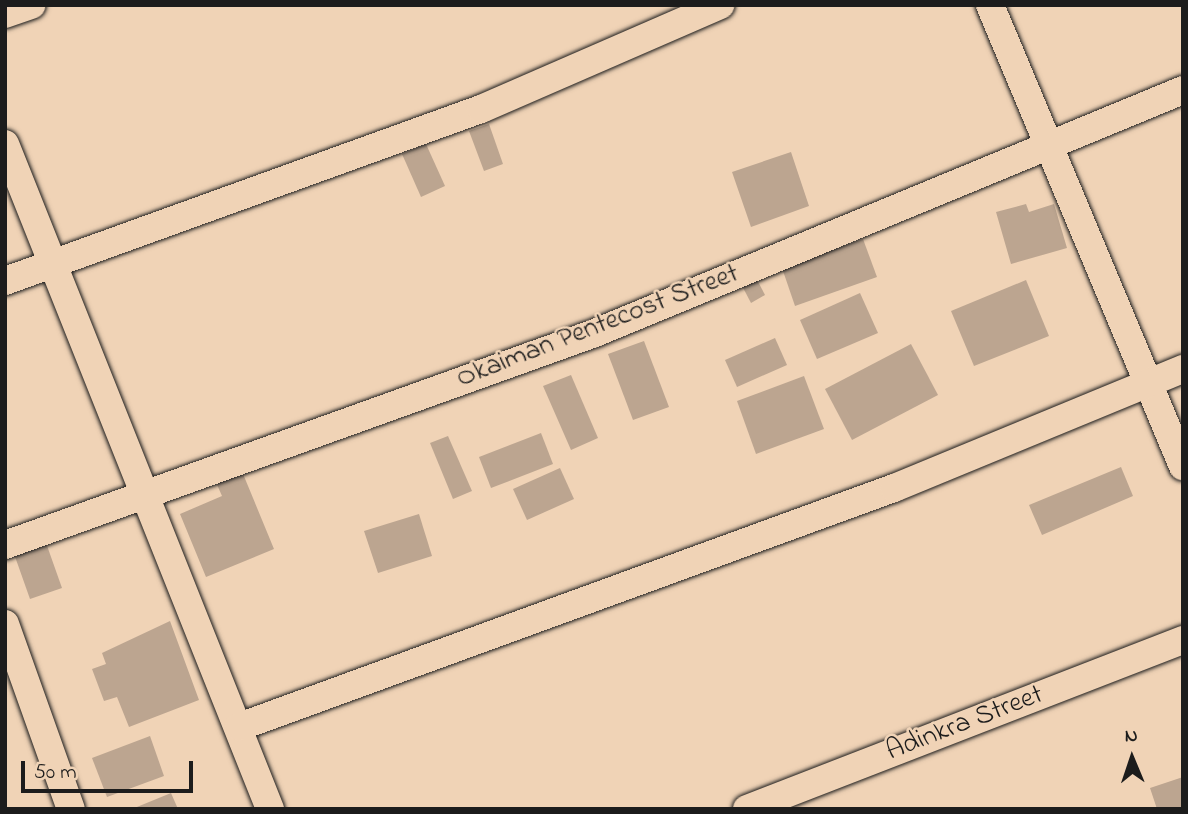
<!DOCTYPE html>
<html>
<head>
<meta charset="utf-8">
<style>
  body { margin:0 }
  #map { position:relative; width:1188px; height:814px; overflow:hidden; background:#f0d3b6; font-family:"Indie Flower",sans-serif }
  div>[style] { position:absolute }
  .building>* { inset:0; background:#bca590 }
  .roads { filter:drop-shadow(0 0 2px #1c1c1c) drop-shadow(0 0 2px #1c1c1c) }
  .minor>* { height:28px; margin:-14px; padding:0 14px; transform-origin:14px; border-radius:14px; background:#f0d3b6 }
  span { translate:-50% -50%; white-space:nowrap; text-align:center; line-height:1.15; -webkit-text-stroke:5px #f0d3b6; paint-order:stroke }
  .street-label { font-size:28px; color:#1c1c1c }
  .frame { position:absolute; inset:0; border:7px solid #1c1c1c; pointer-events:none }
  .north { position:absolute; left:1097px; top:723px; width:70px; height:70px; -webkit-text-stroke:5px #f0d3b6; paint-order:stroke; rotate:358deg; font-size:19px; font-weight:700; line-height:28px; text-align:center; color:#1c1c1c }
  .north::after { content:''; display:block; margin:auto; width:24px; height:32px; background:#1c1c1c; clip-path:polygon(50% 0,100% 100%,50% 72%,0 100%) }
  .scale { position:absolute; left:21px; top:761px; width:172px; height:32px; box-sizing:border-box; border:4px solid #1c1c1c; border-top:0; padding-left:9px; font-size:21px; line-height:24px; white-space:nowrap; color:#1c1c1c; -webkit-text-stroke:5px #f0d3b6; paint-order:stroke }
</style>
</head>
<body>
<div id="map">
  <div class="building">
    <i style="clip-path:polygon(489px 124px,503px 164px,484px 171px,469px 131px)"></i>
    <i style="clip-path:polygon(426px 144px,445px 186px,421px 197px,402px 154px)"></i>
    <i style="clip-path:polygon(791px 152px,809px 206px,751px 227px,732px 172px)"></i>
    <i style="clip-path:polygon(1026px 204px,1029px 212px,1054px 204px,1067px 248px,1011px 264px,996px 212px)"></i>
    <i style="clip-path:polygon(863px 239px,877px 277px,795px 306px,782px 268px)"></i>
    <i style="clip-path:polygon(754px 274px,765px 295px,751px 303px,740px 282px)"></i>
    <i style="clip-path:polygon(1026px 280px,1049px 336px,974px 366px,951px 311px)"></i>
    <i style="clip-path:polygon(860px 293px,878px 333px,817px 359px,800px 320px)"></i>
    <i style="clip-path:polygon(775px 338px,787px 365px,737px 387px,725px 360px)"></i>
    <i style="clip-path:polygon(644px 341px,669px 407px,633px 420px,608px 354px)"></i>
    <i style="clip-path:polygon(911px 344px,938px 395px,852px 440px,825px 389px)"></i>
    <i style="clip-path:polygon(571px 375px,598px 438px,571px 450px,543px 386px)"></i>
    <i style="clip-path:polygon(804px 376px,824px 429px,756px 454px,737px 401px)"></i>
    <i style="clip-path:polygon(541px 433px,553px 464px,491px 488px,479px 457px)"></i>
    <i style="clip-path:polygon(448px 436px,472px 491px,453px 499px,430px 443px)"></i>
    <i style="clip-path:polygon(1121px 467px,1133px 496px,1042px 535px,1029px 505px)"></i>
    <i style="clip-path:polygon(560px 468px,574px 499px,527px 520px,513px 489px)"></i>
    <i style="clip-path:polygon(241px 469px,274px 549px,206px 577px,180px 514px,222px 496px,215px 480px)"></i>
    <i style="clip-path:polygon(419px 514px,432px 556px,378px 573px,364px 531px)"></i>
    <i style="clip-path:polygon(45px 540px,62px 588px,30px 599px,13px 551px)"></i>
    <i style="clip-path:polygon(170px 621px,199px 700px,129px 727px,117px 697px,104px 701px,92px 669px,106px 664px,102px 653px)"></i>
    <i style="clip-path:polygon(150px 736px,164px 776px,107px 797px,92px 758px)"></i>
    <i style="clip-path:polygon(1183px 777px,1183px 809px,1157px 809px,1150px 788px)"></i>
    <i style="clip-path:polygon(171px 793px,178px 809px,132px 809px)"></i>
  </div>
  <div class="roads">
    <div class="minor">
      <i style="left:990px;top:5px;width:500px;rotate:67.3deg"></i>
      <i style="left:5px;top:14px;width:28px;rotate:-19deg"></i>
      <i style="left:5px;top:144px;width:716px;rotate:68.27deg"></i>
      <i style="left:5px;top:281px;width:506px;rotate:-19.87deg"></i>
      <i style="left:481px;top:109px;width:261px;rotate:-23.5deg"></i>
      <i style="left:5px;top:545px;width:627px;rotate:-19.76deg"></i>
      <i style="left:595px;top:333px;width:636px;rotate:-22.45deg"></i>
      <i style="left:5px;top:624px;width:196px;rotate:70.4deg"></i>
      <i style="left:239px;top:727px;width:697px;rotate:-20.05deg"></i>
      <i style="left:894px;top:488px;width:313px;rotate:-22.4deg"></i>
      <i style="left:747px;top:809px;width:468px;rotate:-21.2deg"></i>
    </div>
  </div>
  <div class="street-label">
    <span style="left:598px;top:327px;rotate:-21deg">Okaiman Pentecost Street</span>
    <span style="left:965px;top:724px;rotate:-21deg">Adinkra Street</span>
  </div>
  <div class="frame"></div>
  <div class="north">N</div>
  <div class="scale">50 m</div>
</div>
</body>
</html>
